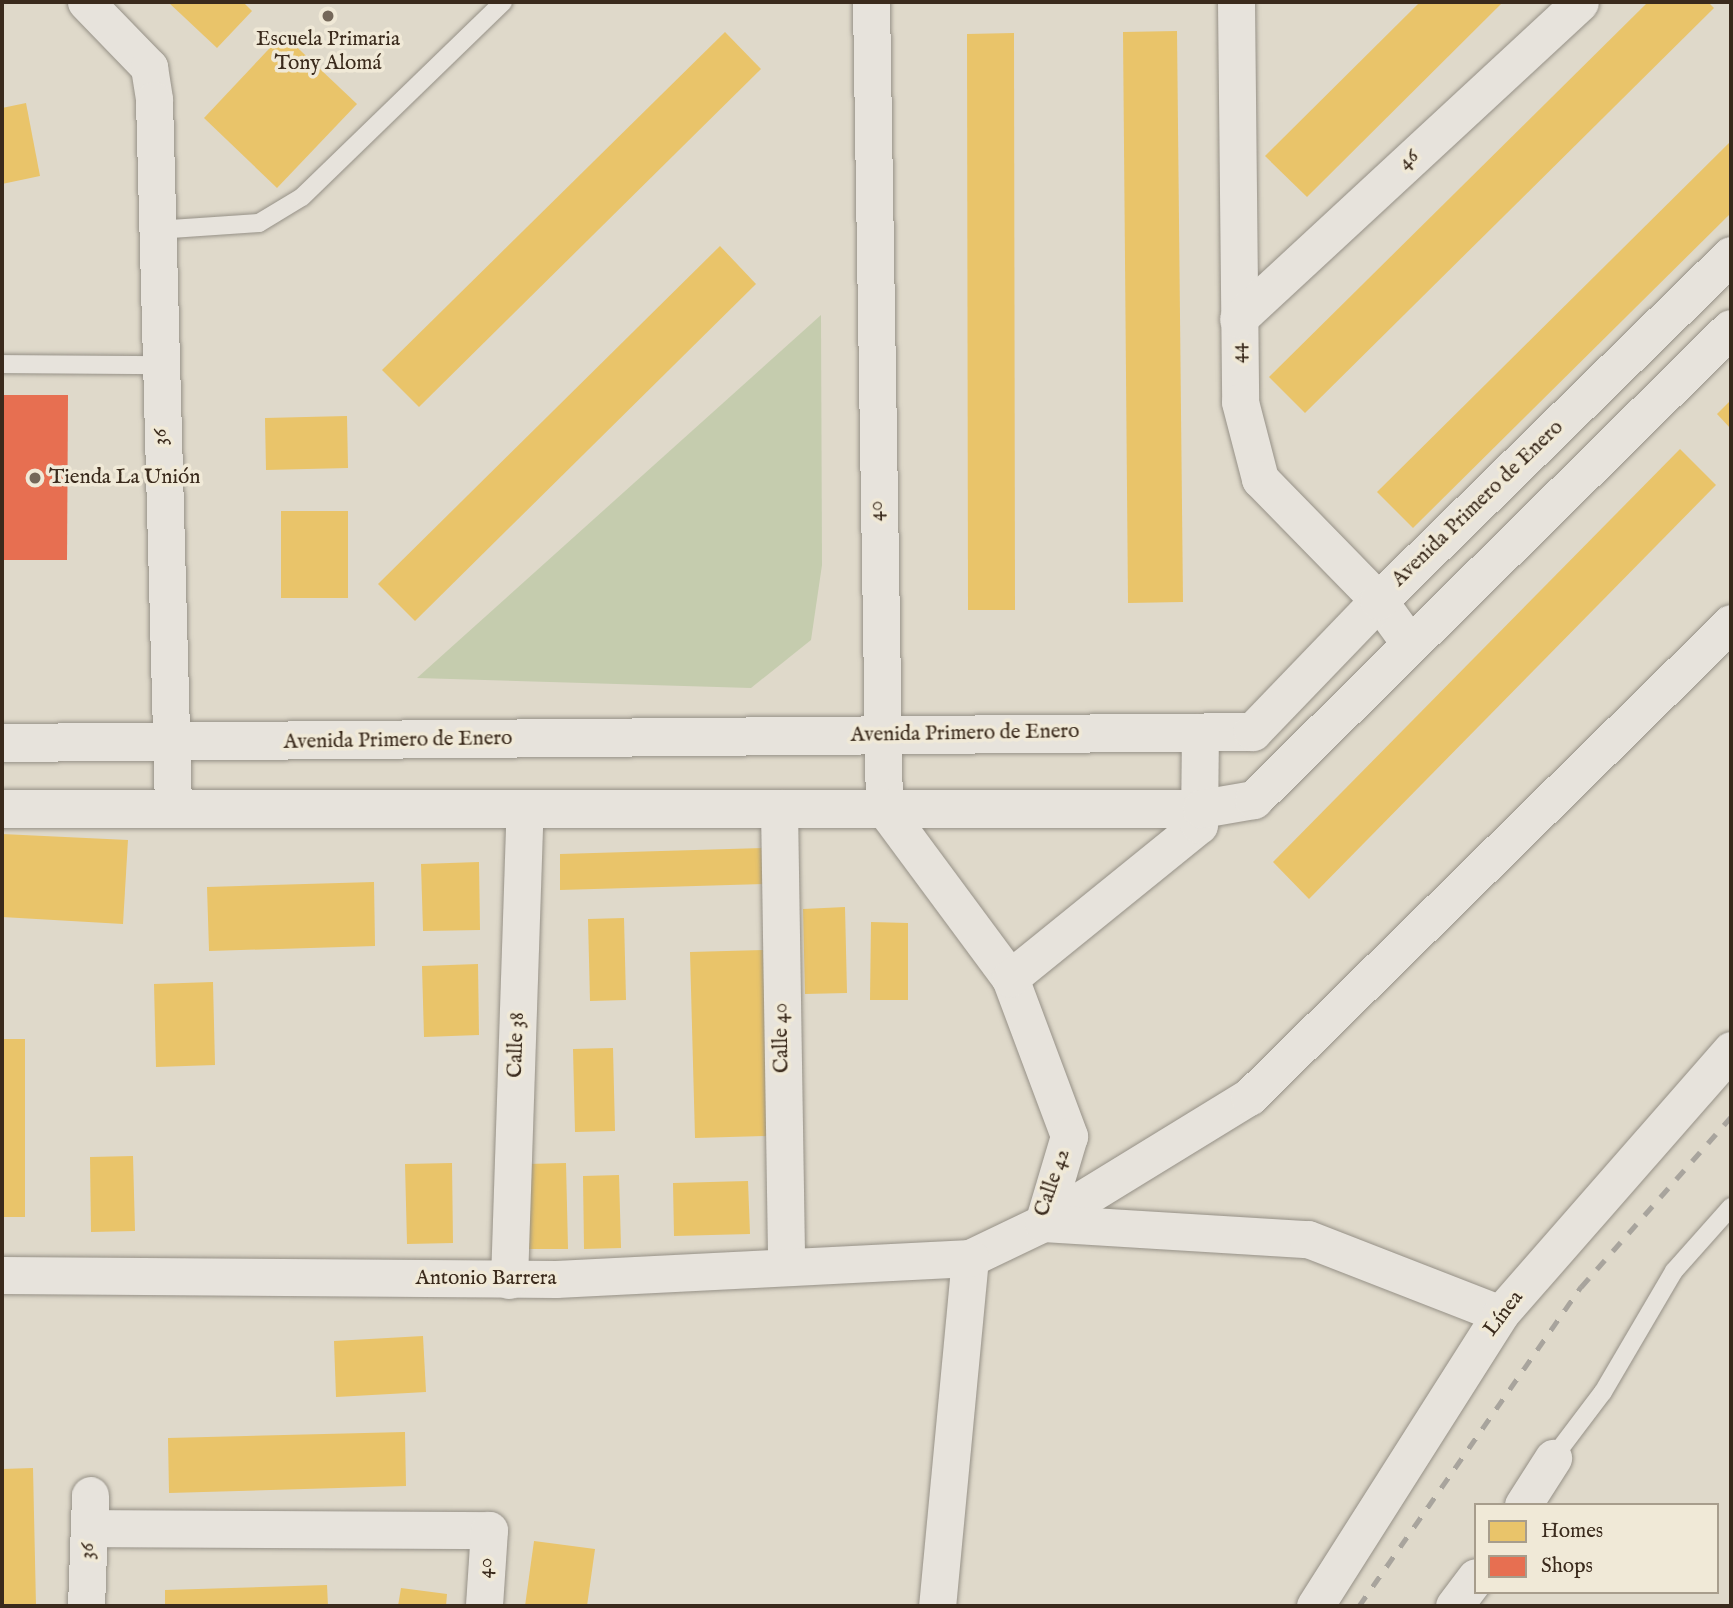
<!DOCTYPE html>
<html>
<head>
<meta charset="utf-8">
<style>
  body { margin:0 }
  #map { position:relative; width:1733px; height:1608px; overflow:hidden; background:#dfd9ca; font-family:"IM FELL English",serif }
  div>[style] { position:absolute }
  .green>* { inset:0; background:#c5ccae }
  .homes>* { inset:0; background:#e9c46a }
  .shops>* { inset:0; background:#e76f51 }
  .roads { filter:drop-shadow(0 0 2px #969187) drop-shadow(0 0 2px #969187) }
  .service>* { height:18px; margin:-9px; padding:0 9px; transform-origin:9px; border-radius:9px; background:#e7e3dc }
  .minor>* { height:37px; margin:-18.5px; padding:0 18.5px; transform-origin:18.5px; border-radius:18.5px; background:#e7e3dc }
  .tertiary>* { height:38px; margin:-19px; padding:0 19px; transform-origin:19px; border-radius:19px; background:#e7e3dc }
  .rail>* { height:5px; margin-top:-2.5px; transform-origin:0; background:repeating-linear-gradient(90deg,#a8a49d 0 12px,transparent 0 24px) }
  .dots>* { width:19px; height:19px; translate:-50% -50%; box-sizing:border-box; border:4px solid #f0e9d7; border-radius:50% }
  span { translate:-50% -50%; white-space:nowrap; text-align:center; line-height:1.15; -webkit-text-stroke:7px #f0e9d7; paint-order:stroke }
  .poi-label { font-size:21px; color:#3a2a1c }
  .left { translate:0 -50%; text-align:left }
  .street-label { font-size:21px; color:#3a2a1c }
  .frame { position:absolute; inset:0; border:4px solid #3a2a1c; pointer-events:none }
  .legend { position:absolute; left:1474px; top:1503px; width:245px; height:91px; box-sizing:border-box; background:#f0e9d7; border:2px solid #a79d8c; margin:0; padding:9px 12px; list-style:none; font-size:21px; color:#3a2a1c }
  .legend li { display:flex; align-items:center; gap:14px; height:35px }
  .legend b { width:35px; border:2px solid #a79d8c }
</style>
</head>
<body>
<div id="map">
  <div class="green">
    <i style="clip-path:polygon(821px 315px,822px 565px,811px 640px,751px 688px,417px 678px)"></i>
  </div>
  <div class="homes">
    <i style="clip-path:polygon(168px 2px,243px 2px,252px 11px,217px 48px)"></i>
    <i style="clip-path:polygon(1420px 2px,1503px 2px,1307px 197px,1265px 156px)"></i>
    <i style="clip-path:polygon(1648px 2px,1708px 2px,1714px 8px,1305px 413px,1269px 377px)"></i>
    <i style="clip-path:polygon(1177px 31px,1183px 602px,1128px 603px,1123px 32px)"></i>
    <i style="clip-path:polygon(725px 32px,761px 69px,419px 407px,382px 370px)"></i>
    <i style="clip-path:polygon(1014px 33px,1015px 610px,968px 610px,967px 34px)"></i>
    <i style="clip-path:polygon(283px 34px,357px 104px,277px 188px,204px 118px)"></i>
    <i style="clip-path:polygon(26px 103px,40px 176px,2px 184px,2px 108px)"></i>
    <i style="clip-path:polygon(1731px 141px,1731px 213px,1413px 528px,1377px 492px)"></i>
    <i style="clip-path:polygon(720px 246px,756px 284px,415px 621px,378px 584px)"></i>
    <i style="clip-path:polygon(1731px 400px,1731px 429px,1717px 414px)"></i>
    <i style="clip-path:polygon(347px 416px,348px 468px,266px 470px,265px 418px)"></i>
    <i style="clip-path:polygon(1680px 449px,1716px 485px,1309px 899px,1273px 862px)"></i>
    <i style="clip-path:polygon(281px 511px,348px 511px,348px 598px,281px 598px)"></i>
    <i style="clip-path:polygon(2px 834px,128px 840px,123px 924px,2px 917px)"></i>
    <i style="clip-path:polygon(763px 848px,764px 884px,560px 890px,560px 854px)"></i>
    <i style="clip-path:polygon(479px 862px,480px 930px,423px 931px,421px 864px)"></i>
    <i style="clip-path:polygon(374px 882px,375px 946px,209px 951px,207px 887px)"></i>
    <i style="clip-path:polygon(845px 907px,847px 993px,805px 994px,803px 909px)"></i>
    <i style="clip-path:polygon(624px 918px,626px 1000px,590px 1001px,588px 919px)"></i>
    <i style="clip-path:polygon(871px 922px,908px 923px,908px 1000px,870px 1000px)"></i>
    <i style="clip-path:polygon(763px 950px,768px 1136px,695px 1138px,690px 952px)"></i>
    <i style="clip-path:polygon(478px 964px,479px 1035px,424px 1037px,422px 966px)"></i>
    <i style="clip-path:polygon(213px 982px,215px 1065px,156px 1067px,154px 984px)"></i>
    <i style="clip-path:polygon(2px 1039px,25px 1039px,25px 1217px,2px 1217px)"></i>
    <i style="clip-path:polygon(613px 1048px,615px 1131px,575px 1132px,573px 1049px)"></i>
    <i style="clip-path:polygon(133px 1156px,135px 1231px,91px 1232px,90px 1157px)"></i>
    <i style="clip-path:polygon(452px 1163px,453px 1243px,407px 1244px,405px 1164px)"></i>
    <i style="clip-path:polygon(566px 1163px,568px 1249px,529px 1249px,527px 1164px)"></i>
    <i style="clip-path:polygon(619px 1175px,621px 1248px,584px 1249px,583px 1176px)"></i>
    <i style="clip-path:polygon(748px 1181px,750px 1234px,674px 1236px,673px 1183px)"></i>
    <i style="clip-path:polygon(423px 1336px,426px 1392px,336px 1397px,334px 1341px)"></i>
    <i style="clip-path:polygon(405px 1432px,406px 1486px,169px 1493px,168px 1438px)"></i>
    <i style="clip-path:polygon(33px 1468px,36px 1606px,2px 1606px,2px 1469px)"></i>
    <i style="clip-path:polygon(534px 1541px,595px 1549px,587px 1606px,525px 1606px)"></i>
    <i style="clip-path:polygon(327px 1585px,328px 1606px,165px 1606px,165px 1590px)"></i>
    <i style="clip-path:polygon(401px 1588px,447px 1594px,446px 1606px,398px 1606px)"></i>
  </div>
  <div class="shops">
    <i style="clip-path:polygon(2px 395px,68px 395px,67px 560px,2px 560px)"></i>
  </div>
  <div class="roads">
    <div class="service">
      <i style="left:156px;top:230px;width:103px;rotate:-3.9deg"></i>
      <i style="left:259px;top:223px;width:50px;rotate:-31.2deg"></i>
      <i style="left:302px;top:197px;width:280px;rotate:-44.1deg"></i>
      <i style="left:2px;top:364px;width:157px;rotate:0.4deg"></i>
      <i style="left:1553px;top:1458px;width:83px;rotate:-52.9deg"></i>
      <i style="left:1603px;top:1392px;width:140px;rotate:-59.6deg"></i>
      <i style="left:1674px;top:1271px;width:86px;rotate:-48.3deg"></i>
    </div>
    <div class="minor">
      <i style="left:86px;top:2px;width:91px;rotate:45.9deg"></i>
      <i style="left:149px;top:67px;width:33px;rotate:81deg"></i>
      <i style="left:154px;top:100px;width:708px;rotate:88.46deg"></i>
      <i style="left:871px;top:2px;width:806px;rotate:89.08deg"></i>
      <i style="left:884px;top:808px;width:212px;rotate:53.5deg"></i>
      <i style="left:1010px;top:978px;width:169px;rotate:69.5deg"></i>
      <i style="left:1069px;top:1136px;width:91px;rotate:106.6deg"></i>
      <i style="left:1043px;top:1223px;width:81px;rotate:154.4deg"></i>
      <i style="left:970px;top:1258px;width:350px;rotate:95.4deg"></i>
      <i style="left:1236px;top:2px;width:400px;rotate:89.4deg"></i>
      <i style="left:1240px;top:402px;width:80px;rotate:75.4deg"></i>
      <i style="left:1260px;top:479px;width:170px;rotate:45.7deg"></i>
      <i style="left:1379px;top:601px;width:53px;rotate:54.2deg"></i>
      <i style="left:1238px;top:319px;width:466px;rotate:-42.8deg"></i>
      <i style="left:779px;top:808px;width:459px;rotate:89.1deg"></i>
      <i style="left:1010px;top:978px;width:243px;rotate:-39deg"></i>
      <i style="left:1199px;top:825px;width:93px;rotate:-89.4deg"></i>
      <i style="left:1043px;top:1223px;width:241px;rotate:-31.5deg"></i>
      <i style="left:1249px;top:1097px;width:676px;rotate:-44.52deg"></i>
      <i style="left:1043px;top:1223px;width:265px;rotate:3.5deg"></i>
      <i style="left:1308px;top:1239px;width:206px;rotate:21.3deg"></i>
      <i style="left:2px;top:1275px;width:554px;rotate:0.41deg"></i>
      <i style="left:556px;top:1279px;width:415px;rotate:-2.9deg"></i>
      <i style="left:509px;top:1280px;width:470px;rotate:-88.1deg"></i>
      <i style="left:1523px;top:1505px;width:56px;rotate:-57.4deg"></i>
      <i style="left:89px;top:1528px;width:400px;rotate:0.3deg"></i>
      <i style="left:489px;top:1530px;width:76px;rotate:93.8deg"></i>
      <i style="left:86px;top:1606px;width:111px;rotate:-87.9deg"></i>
      <i style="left:1315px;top:1606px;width:346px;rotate:-57.6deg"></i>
      <i style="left:1500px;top:1314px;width:351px;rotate:-48.8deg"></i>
      <i style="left:1454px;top:1606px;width:36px;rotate:-53deg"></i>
    </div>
    <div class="tertiary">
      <i style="left:2px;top:743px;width:1251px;rotate:-0.5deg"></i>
      <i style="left:1253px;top:732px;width:182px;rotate:-46.1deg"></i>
      <i style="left:1379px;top:601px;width:493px;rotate:-44.4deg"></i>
      <i style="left:2px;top:809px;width:1200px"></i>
      <i style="left:1202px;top:809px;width:53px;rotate:-9.8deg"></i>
      <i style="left:1254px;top:800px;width:670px;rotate:-44.64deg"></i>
    </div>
  </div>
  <div class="rail">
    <i style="left:1359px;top:1606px;width:389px;rotate:-55.2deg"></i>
    <i style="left:1581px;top:1287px;width:227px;rotate:-48.6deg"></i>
  </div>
  <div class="dots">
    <i style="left:328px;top:16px;background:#746759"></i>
    <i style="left:35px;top:478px;background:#746759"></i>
  </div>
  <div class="poi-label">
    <span style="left:328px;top:52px">Escuela Primaria<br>Tony Alomá</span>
    <span class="left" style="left:49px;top:478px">Tienda La Unión</span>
  </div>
  <div class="street-label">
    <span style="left:1409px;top:160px;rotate:-43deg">46</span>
    <span style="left:1239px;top:353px;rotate:-91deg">44</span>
    <span style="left:161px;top:437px;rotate:-92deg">36</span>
    <span style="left:1478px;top:504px;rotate:-44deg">Avenida Primero de Enero</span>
    <span style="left:877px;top:511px;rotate:-91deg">40</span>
    <span style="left:965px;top:734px;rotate:-1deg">Avenida Primero de Enero</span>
    <span style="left:398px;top:741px;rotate:-1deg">Avenida Primero de Enero</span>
    <span style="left:782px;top:1038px;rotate:-91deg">Calle 40</span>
    <span style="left:517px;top:1045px;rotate:-88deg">Calle 38</span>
    <span style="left:1053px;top:1183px;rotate:-71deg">Calle 42</span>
    <span style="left:486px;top:1279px">Antonio Barrera</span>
    <span style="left:1504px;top:1314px;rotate:-53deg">Línea</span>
    <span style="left:88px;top:1551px;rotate:-88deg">36</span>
    <span style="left:486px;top:1568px;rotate:-87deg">40</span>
  </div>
  <div class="frame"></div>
  <ul class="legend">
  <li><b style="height:19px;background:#e9c46a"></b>Homes</li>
  <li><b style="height:19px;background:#e76f51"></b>Shops</li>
  </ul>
</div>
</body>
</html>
